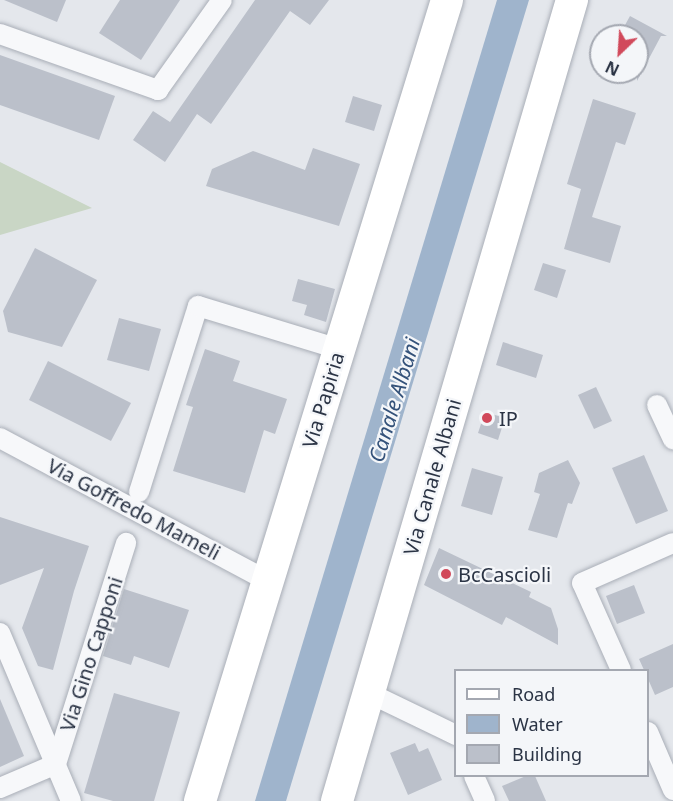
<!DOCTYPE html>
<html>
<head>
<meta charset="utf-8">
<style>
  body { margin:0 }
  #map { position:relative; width:673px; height:801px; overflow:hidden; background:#e4e7ec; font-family:"Noto Sans",sans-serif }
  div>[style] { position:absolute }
  .green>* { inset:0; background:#c9d6c5 }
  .water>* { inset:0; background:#9fb4cc }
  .building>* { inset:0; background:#bbc0ca }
  .roads { filter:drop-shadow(0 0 2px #a9aeb7) drop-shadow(0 0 2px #a9aeb7) }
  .minor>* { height:20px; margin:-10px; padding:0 10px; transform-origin:10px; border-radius:10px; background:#f7f8fa }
  .primary>* { height:32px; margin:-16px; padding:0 16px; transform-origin:16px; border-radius:16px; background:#fff }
  .dots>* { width:16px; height:16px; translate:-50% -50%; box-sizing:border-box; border:3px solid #f4f6f9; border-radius:50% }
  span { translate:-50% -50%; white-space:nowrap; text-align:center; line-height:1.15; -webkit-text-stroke:4.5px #f4f6f9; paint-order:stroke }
  .street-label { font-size:20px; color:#2b3445 }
  .poi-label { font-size:20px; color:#2b3445 }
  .left { translate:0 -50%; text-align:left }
  .water-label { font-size:21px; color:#34527a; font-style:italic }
  .legend { position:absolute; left:454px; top:669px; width:195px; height:108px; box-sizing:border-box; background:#f4f6f9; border:2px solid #a4a8b1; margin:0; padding:8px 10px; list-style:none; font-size:18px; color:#2b3445 }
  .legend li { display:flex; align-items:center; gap:12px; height:30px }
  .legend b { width:30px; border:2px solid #a4a8b1 }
  .north { position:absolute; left:589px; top:24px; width:60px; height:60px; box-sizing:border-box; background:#f4f6f9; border:2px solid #a4a8b1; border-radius:50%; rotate:205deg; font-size:16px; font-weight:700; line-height:24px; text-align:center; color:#2b3445 }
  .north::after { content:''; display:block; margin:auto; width:21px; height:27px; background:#d1495b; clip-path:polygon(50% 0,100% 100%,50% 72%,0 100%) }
</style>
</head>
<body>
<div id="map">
  <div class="green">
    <i style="clip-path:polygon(0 162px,92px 208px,0 235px)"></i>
  </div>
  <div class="water">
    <i style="clip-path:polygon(497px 0,529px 0,286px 801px,255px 801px)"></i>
  </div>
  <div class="building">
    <i style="clip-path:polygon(4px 0,66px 0,57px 22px)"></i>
    <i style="clip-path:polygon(120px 0,180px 0,141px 60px,99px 33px)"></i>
    <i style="clip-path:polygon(255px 0,329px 0,310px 25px,290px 11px,211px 124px,197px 114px,165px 162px,133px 140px,153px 111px,170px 122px)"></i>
    <i style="clip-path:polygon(630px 16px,667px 36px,661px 36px,637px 81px,637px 36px,619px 36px)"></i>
    <i style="clip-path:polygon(0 55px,115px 96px,99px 140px,0 105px)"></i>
    <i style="clip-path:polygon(353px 96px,382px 105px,374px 131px,345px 122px)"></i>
    <i style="clip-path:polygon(593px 99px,636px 113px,625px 145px,616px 142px,592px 217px,621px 226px,610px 263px,564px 249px,581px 189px,567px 184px)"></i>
    <i style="clip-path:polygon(313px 148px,360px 164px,339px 226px,206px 186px,212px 169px,253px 151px,305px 170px)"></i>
    <i style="clip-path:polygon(35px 248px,97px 280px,62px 347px,8px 332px,3px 311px)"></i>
    <i style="clip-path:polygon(543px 263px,566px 270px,557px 298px,534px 290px)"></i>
    <i style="clip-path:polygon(298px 279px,335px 289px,326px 322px,304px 315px,307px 305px,292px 301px)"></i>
    <i style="clip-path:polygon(119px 318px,161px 329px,149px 371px,107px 360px)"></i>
    <i style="clip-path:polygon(503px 342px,543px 355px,536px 378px,496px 365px)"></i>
    <i style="clip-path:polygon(205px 349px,240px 361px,233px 381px,287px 399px,275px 434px,264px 430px,245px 493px,173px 471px,193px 407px,186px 405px)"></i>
    <i style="clip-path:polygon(48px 361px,131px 403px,111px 441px,29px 400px)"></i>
    <i style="clip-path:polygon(596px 387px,612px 421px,594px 429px,578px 395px)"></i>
    <i style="clip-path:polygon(485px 412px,505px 418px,498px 440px,478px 433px)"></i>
    <i style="clip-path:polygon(644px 455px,668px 511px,636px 524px,612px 468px)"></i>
    <i style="clip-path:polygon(568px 460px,580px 483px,572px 504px,568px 503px,557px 538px,528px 530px,540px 494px,534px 492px,539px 473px)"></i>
    <i style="clip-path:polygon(472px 468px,503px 477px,492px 515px,461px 506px)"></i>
    <i style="clip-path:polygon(0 517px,89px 546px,74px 591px,53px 670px,38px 666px,22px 628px,44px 568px,0 585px)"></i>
    <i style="clip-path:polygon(439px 548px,531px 592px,529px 597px,551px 608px,558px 629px,558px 645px,506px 617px,502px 625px,424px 585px)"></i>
    <i style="clip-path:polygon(634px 585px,645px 613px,617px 624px,606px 596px)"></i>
    <i style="clip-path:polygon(124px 589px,189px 610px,169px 668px,134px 656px,131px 665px,103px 656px)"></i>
    <i style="clip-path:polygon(673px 644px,673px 687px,655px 695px,648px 679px,648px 670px,644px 670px,639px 659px)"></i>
    <i style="clip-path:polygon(114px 693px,180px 712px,154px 801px,113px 801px,84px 793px)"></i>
    <i style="clip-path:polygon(0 699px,24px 756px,0 767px)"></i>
    <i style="clip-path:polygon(415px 743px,419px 752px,428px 748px,442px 780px,408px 795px,390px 753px)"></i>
    <i style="clip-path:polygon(526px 776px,535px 776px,546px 801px,509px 801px,502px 786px)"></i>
  </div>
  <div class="roads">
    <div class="minor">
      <i style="left:0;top:34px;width:168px;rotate:19.5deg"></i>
      <i style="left:158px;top:90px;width:110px;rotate:-54.6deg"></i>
      <i style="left:657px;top:405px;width:38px;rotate:65deg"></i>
      <i style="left:0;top:438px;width:304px;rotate:28.1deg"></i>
      <i style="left:139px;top:492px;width:195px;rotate:-72.4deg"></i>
      <i style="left:198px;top:306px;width:147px;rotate:17deg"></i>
      <i style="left:0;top:633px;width:182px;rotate:67.1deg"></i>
      <i style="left:621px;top:670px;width:95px;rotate:-114.1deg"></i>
      <i style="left:582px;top:583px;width:99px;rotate:-23.7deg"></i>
      <i style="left:369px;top:693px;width:97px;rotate:25.8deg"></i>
      <i style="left:648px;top:732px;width:63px;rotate:66.7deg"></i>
      <i style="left:474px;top:776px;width:27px;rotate:66deg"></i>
      <i style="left:0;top:788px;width:61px;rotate:-23.2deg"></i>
      <i style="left:56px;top:764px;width:232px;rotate:-72.4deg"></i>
    </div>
    <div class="primary">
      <i style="left:200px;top:801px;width:838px;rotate:-72.86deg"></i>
      <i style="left:337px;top:801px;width:835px;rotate:-73.65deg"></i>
    </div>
  </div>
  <div class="dots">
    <i style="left:487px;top:418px;background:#d1495b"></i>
    <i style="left:446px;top:574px;background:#d1495b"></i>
  </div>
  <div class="street-label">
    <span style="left:323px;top:400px;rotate:-73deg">Via Papiria</span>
    <span style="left:432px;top:477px;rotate:-74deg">Via Canale Albani</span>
    <span style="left:134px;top:509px;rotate:28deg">Via Goffredo Mameli</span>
    <span style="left:91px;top:654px;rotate:-72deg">Via Gino Capponi</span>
  </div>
  <div class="poi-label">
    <span class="left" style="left:499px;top:418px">IP</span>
    <span class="left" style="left:458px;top:574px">BcCascioli</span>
  </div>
  <div class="water-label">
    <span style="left:394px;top:400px;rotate:-73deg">Canale Albani</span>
  </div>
  <ul class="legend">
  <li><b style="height:8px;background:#fff"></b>Road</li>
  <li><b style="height:16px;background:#9fb4cc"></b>Water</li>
  <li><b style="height:16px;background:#bbc0ca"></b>Building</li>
  </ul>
  <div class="north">N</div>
</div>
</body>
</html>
